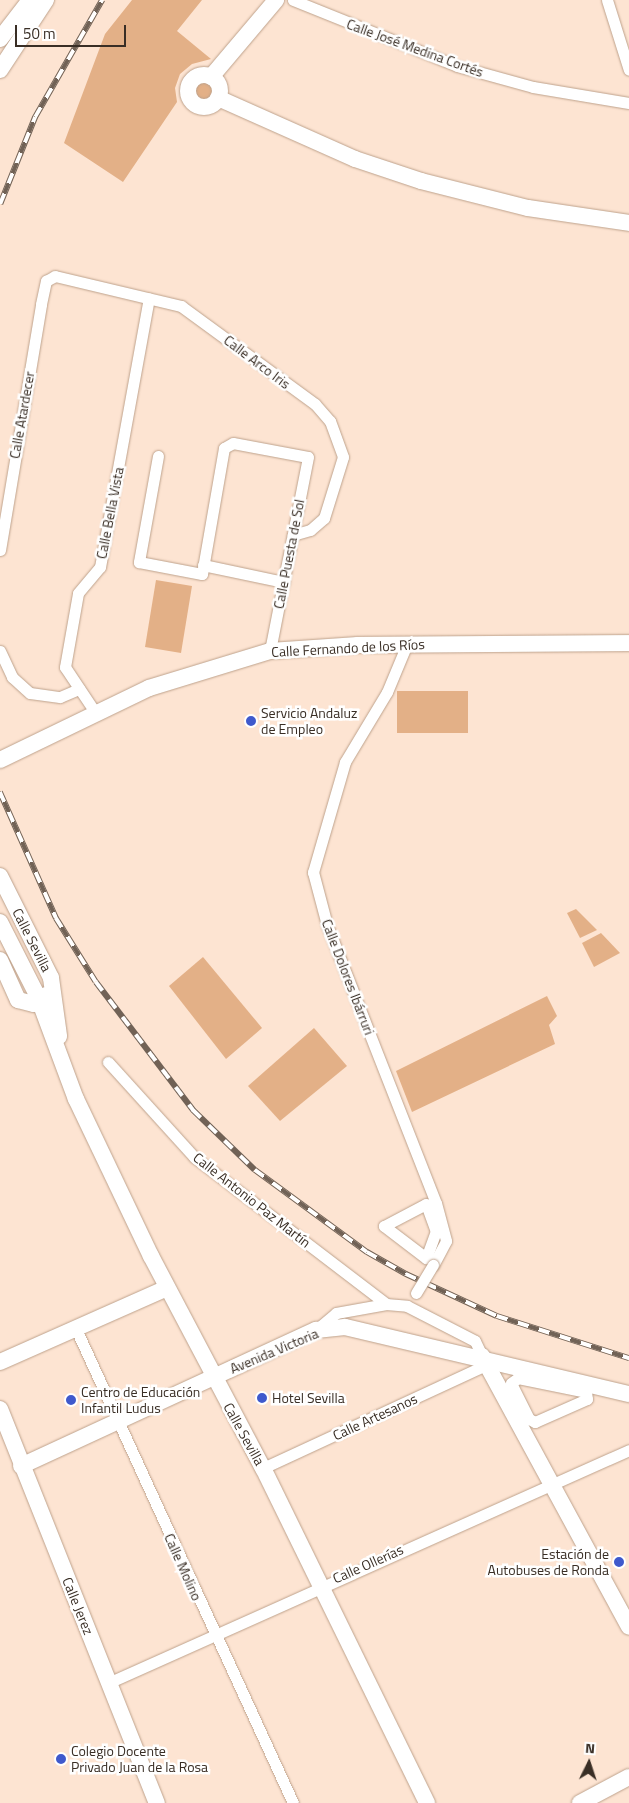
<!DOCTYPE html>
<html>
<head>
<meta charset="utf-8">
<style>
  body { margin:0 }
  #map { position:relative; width:629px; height:1803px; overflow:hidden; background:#fde4d2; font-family:"Titillium Web",sans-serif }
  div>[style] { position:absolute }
  .green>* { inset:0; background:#e3b087 }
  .round { border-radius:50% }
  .roads { filter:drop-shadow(0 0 1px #bea28c) drop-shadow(0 0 1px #bea28c) }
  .street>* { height:11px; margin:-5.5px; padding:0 5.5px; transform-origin:5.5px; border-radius:5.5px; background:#fff }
  .secondary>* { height:16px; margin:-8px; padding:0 8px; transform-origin:8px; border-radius:8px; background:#fff }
  .secondary>.ring { margin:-8px; padding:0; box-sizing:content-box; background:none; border:16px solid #fff; border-radius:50% }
  .rail>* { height:5.5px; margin-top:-2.75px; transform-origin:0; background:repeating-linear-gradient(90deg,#fff 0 11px,#716256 0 22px); box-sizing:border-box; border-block:1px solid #716256 }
  .bridges { filter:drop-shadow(0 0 1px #bea28c) drop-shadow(0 0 1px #bea28c) }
  .street-bridge>* { height:11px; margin:-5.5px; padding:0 5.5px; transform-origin:5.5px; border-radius:5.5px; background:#fff }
  .dots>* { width:14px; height:14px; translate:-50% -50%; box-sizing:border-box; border:2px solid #fff; border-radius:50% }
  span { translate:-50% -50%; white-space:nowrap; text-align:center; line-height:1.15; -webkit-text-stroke:5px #fff; paint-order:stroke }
  .street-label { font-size:14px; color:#392e25 }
  .poi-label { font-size:14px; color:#392e25 }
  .left { translate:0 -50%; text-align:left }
  .right { translate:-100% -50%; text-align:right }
  .north { position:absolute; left:564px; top:1738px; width:50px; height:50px; -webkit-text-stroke:4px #fff; paint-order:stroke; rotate:4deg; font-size:14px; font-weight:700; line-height:20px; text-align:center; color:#392e25 }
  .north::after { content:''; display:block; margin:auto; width:18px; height:22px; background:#392e25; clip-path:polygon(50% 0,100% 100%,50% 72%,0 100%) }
  .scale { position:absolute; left:15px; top:25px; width:111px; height:22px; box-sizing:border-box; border:2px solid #392e25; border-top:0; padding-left:6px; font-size:15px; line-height:18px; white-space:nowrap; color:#392e25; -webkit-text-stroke:4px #fff; paint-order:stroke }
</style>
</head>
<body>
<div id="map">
  <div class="green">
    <i style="clip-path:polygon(132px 0,202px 0,177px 31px,211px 59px,192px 64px,180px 74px,175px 88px,177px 102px,123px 182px,64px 143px,105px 34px)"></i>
    <i class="round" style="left:194px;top:82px;width:18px;height:18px"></i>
    <i style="clip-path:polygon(156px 580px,192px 586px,181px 653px,145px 647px)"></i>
    <i style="clip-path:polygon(397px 691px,468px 691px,468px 733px,397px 733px)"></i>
    <i style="clip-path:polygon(576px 909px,597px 930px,580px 938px,567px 913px)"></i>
    <i style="clip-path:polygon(601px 933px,620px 953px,594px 967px,582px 943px)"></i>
    <i style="clip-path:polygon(203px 957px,262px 1028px,226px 1059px,169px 986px)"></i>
    <i style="clip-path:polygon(547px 996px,557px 1016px,549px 1025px,555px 1044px,412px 1112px,396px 1071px)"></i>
    <i style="clip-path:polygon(314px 1028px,347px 1066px,280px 1121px,248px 1086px)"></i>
  </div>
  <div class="roads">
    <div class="street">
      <i style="left:293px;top:0;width:177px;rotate:21.9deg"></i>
      <i style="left:457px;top:66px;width:79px;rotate:15.4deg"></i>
      <i style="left:533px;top:87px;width:97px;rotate:9.5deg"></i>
      <i style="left:607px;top:0;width:73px;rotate:72.6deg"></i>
      <i style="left:158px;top:456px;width:108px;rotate:100.2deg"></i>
      <i style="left:139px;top:562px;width:64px;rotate:10.8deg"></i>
      <i style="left:202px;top:574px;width:128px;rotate:-80.1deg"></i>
      <i style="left:224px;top:448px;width:10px;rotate:-29deg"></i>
      <i style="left:233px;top:443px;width:76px;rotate:10.6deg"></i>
      <i style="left:308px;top:457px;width:198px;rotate:101.1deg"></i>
      <i style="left:0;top:550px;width:249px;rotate:-80.5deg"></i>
      <i style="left:41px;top:304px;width:24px;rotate:-78deg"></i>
      <i style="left:46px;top:281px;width:10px;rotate:-29deg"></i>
      <i style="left:55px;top:276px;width:130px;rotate:13.4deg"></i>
      <i style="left:181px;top:306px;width:166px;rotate:36.2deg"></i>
      <i style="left:315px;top:404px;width:23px;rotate:49deg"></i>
      <i style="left:330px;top:421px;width:38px;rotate:70deg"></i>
      <i style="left:343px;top:457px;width:64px;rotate:107.3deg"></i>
      <i style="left:324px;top:518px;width:18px;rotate:139deg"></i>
      <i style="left:310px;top:530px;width:18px;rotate:164deg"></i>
      <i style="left:203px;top:565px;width:83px;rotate:11.9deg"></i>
      <i style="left:407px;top:644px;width:52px;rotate:112.6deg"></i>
      <i style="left:387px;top:692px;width:82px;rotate:121deg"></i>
      <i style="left:345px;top:762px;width:115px;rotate:106.2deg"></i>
      <i style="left:313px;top:872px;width:55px;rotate:75.2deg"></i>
      <i style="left:327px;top:925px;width:299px;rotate:68.6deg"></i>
      <i style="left:436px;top:1203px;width:39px;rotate:75deg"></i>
      <i style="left:446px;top:1241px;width:27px;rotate:118deg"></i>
      <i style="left:0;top:651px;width:29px;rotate:65deg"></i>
      <i style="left:12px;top:677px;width:24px;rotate:42deg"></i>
      <i style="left:30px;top:693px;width:30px;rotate:8deg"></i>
      <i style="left:60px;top:697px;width:21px;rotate:-23deg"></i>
      <i style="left:95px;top:712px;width:54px;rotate:-123.7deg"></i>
      <i style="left:65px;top:667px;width:75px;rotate:-80deg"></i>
      <i style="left:78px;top:593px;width:34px;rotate:-50deg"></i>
      <i style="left:100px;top:567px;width:273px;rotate:-79.7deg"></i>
      <i style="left:108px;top:1062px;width:128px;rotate:47.8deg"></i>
      <i style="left:194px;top:1157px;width:242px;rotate:37.4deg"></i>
      <i style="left:426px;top:1204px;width:29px;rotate:70deg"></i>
      <i style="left:436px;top:1231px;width:29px;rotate:110deg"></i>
      <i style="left:426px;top:1258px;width:53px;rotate:-142.7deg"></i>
      <i style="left:384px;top:1226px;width:47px;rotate:-27.6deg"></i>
      <i style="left:76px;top:1329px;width:521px;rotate:65.4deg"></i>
      <i style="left:316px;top:1330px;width:26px;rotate:-40deg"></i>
      <i style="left:336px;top:1313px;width:51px;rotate:-10.2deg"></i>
      <i style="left:386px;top:1304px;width:21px;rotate:5deg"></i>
      <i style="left:407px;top:1306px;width:76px;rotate:27.2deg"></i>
      <i style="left:475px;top:1341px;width:17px;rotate:65deg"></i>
      <i style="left:518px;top:1378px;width:69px;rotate:11.6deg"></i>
      <i style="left:586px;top:1392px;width:7px;rotate:82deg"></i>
      <i style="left:587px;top:1399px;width:57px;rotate:156.1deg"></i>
      <i style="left:535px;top:1422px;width:7px;rotate:-153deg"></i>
      <i style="left:529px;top:1419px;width:40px;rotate:-116.6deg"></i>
      <i style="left:511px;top:1383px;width:9px;rotate:-36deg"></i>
      <i style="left:263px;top:1468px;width:246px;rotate:-24.8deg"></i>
      <i style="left:108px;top:1683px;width:571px;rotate:-24.09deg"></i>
    </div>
    <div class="secondary">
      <i style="left:0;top:39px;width:49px;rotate:-52.4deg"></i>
      <i style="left:0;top:70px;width:84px;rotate:-56.7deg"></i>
      <i class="ring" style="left:188px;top:75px;width:16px;height:16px"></i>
      <i style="left:211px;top:77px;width:101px;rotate:-49.8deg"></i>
      <i style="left:218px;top:98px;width:150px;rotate:24deg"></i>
      <i style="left:355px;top:159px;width:70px;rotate:18.4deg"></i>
      <i style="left:421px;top:181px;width:110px;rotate:14.2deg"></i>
      <i style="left:528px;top:208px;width:102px;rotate:8.4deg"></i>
      <i style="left:0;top:760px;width:165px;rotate:-25.8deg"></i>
      <i style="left:149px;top:688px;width:127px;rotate:-17deg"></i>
      <i style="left:270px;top:651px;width:88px;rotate:-3.9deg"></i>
      <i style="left:358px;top:645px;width:271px;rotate:-0.4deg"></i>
      <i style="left:0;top:876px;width:114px;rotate:63.4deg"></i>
      <i style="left:51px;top:978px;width:59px;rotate:82.1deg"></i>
      <i style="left:0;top:922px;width:84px;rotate:63.1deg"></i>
      <i style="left:38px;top:997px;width:109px;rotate:69.6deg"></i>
      <i style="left:76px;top:1099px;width:174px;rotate:64.5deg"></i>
      <i style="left:151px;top:1256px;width:240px;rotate:62.2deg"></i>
      <i style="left:263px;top:1468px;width:373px;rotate:63.9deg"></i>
      <i style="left:0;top:960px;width:44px;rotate:65.8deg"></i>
      <i style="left:18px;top:1000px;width:16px;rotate:14deg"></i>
      <i style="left:34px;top:1004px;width:15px;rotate:-37deg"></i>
      <i style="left:482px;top:1356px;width:308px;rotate:61.5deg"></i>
      <i style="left:0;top:1362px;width:183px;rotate:-23.9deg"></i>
      <i style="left:0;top:1409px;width:424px;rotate:68.3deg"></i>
      <i style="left:21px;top:1466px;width:325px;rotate:-24.8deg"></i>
      <i style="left:316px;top:1330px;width:29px;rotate:-6deg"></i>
      <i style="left:345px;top:1327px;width:292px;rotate:13.3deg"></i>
      <i style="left:580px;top:1803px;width:55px;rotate:-28deg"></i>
    </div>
  </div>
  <div class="rail">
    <i style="left:0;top:204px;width:94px;rotate:-68.1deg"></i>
    <i style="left:35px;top:117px;width:135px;rotate:-60.2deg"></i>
    <i style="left:0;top:792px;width:138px;rotate:66deg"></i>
    <i style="left:56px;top:918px;width:75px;rotate:58deg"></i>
    <i style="left:96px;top:982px;width:161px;rotate:52.8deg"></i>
    <i style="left:193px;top:1110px;width:86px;rotate:44.1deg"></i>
    <i style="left:255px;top:1170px;width:139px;rotate:36.2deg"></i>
    <i style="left:367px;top:1252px;width:45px;rotate:29.4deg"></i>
    <i style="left:406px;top:1274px;width:100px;rotate:24.8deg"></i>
    <i style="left:497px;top:1316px;width:139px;rotate:17.7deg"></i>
  </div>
  <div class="bridges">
    <div class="street-bridge">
      <i style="left:416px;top:1293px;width:33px;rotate:-59deg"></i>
    </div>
  </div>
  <div class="dots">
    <i style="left:251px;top:721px;background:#3f59cc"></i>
    <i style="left:262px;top:1398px;background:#3f59cc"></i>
    <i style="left:71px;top:1400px;background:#3f59cc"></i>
    <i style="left:619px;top:1562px;background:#3f59cc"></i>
    <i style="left:61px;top:1759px;background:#3f59cc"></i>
  </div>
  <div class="street-label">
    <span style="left:415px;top:48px;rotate:20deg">Calle José Medina Cortés</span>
    <span style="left:257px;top:362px;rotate:37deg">Calle Arco Iris</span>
    <span style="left:22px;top:415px;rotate:-80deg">Calle Atardecer</span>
    <span style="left:110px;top:513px;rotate:-79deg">Calle Bella Vista</span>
    <span style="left:289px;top:554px;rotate:-79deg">Calle Puesta de Sol</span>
    <span style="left:348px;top:648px;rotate:-3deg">Calle Fernando de los Ríos</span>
    <span style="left:32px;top:940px;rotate:63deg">Calle Sevilla</span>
    <span style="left:348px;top:977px;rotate:69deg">Calle Dolores Ibárruri</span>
    <span style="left:252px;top:1200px;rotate:38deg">Calle Antonio Paz Martín</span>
    <span style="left:274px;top:1351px;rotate:-23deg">Avenida Victoria</span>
    <span style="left:375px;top:1417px;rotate:-25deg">Calle Artesanos</span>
    <span style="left:244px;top:1434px;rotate:61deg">Calle Sevilla</span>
    <span style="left:368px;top:1564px;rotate:-24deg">Calle Ollerías</span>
    <span style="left:183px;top:1567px;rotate:66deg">Calle Molino</span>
    <span style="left:78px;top:1606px;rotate:68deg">Calle Jerez</span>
  </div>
  <div class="poi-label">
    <span class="left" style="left:261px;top:721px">Servicio Andaluz<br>de Empleo</span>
    <span class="left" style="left:81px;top:1400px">Centro de Educación<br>Infantil Ludus</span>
    <span class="left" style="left:272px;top:1398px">Hotel Sevilla</span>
    <span class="right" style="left:609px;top:1562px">Estación de<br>Autobuses de Ronda</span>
    <span class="left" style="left:71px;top:1759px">Colegio Docente<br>Privado Juan de la Rosa</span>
  </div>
  <div class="north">N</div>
  <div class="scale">50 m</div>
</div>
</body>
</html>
